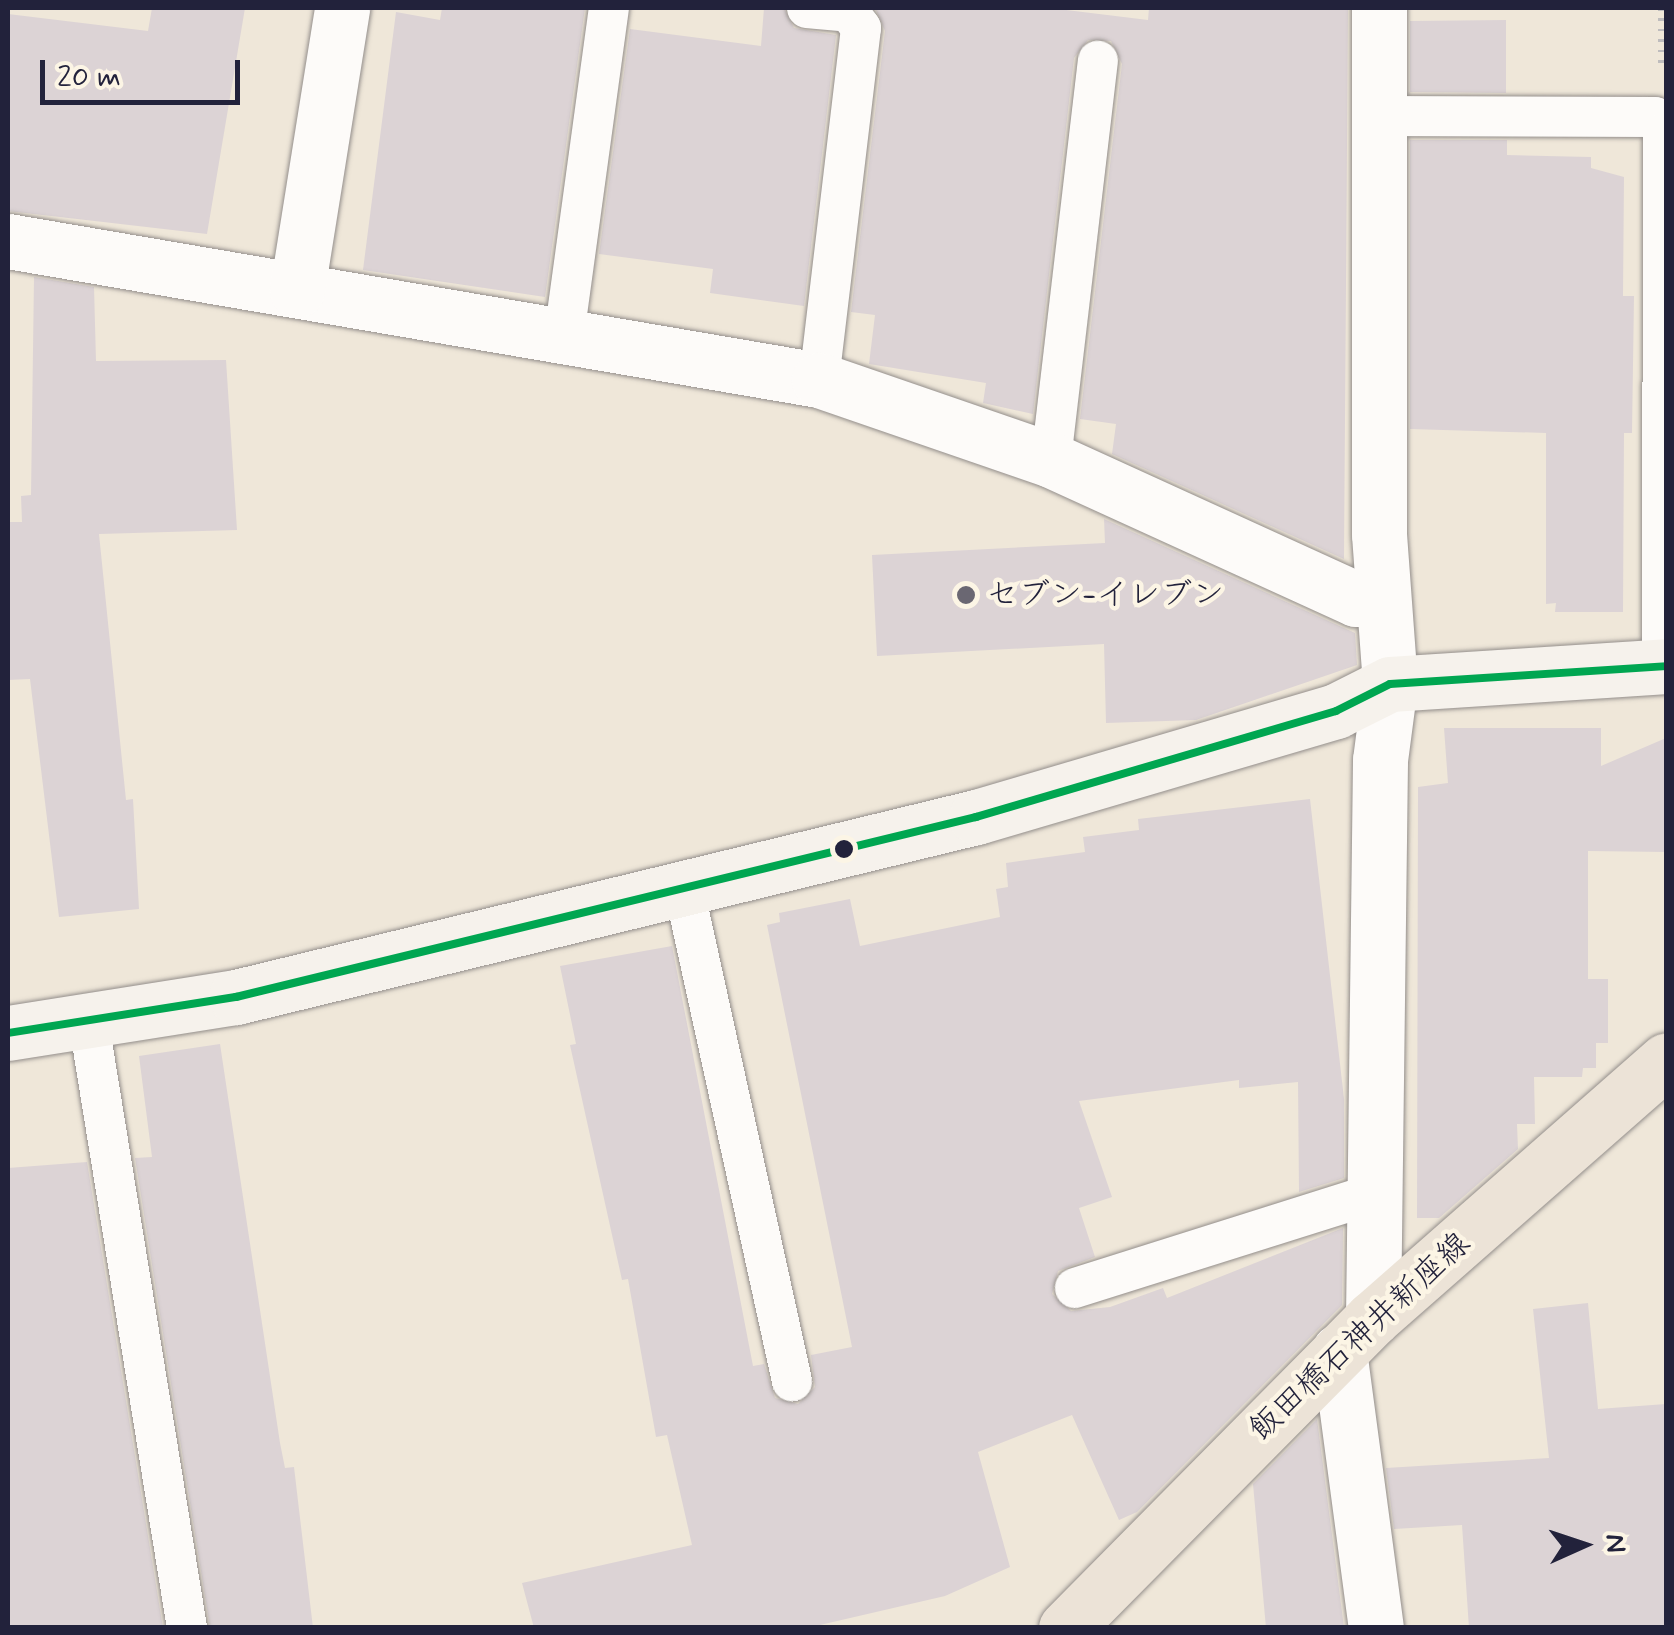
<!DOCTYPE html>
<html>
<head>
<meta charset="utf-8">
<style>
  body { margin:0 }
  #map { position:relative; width:1674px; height:1635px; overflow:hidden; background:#efe7d9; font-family:Mynerve,"Klee One",sans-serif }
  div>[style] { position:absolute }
  .building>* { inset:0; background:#dcd3d5 }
  .path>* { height:6px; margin-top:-3px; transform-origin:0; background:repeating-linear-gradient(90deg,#bebcbd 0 2.5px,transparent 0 10.5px) }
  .roads { filter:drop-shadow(0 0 2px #938e8b) drop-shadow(0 0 2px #938e8b) }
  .lane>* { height:40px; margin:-20px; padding:0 20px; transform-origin:20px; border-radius:20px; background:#fdfbf9 }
  .street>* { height:55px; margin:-27.5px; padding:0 27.5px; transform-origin:27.5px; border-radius:27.5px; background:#fdfbf9 }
  .secondary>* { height:55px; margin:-27.5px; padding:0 27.5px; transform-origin:27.5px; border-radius:27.5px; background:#f6f2ec }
  .primary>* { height:55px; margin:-27.5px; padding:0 27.5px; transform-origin:27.5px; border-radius:27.5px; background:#ece3d7 }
  .bus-1>* { height:8px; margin:-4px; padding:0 4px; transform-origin:4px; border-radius:4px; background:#00a651 }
  .dots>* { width:28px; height:28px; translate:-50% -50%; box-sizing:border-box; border:5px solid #fcf5e5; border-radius:50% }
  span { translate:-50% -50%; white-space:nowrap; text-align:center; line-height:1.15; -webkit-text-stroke:9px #fcf5e5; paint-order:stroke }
  .poi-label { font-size:32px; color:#22223b }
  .left { translate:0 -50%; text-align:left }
  .street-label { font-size:32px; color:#22223b }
  .frame { position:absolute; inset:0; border:10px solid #22223b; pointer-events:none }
  .north { position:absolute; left:1534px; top:1495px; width:100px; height:100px; -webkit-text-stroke:8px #fcf5e5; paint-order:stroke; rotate:87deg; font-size:28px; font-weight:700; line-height:40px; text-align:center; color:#22223b }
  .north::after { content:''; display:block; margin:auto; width:35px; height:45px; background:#22223b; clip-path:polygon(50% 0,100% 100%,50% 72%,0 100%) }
  .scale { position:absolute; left:40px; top:60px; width:200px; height:45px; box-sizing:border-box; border:5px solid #22223b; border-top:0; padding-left:12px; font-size:30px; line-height:35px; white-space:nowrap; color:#22223b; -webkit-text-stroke:8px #fcf5e5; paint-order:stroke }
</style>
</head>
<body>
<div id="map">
  <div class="building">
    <i style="clip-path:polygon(152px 8px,245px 8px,207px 234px,8px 211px,8px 14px,148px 31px)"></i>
    <i style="clip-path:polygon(442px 8px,585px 8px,545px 297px,363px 270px,396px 12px,440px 20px)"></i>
    <i style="clip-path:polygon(764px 8px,784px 8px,794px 28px,836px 35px,804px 306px,710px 293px,713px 269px,599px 254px,630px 29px,761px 46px)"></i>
    <i style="clip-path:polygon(875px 8px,1050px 8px,1148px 20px,1149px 8px,1348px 8px,1344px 559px,1112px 454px,1116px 424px,1080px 419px,1122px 64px,1111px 41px,1088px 40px,1074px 58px,1033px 414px,983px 403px,986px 383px,869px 364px,875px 315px,851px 312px,885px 31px)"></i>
    <i style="clip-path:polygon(1506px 20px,1506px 93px,1410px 92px,1410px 21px)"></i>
    <i style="clip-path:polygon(1410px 140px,1507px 140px,1507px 155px,1591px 157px,1591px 168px,1624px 177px,1623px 296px,1634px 296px,1632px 433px,1624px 433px,1623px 612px,1555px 612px,1556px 603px,1546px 604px,1546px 433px,1410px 429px)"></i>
    <i style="clip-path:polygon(34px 277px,94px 287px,96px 361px,226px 360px,237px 530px,99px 534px,126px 800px,133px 799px,139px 909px,59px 917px,30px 679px,8px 680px,9px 522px,22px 522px,21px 496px,31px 495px)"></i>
    <i style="clip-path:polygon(1104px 519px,1355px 633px,1357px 665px,1196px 720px,1106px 723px,1104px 644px,877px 656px,872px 555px,1105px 543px)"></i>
    <i style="clip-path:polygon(1444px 728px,1601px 728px,1601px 766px,1666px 738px,1666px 852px,1588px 851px,1588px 979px,1608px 979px,1608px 1043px,1596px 1043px,1596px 1068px,1583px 1068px,1582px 1077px,1534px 1077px,1535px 1124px,1517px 1124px,1518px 1149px,1439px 1218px,1417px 1218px,1418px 787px,1448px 783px)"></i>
    <i style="clip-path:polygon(1310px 799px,1344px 1099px,1344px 1178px,1299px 1192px,1298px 1082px,1239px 1088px,1239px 1080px,1079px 1101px,1112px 1197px,1079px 1208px,1095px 1257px,1058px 1271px,1052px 1294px,1071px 1311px,1110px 1307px,1163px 1288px,1167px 1298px,1343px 1228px,1342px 1305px,1137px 1512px,1119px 1520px,1072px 1415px,978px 1452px,1010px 1567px,945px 1596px,807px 1628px,534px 1628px,522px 1583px,692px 1545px,667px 1435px,656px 1437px,628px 1279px,622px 1280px,570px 1045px,576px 1044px,560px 966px,672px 946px,753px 1366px,764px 1364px,775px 1398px,798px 1404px,815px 1387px,811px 1355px,852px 1347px,767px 925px,780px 922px,779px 913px,850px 899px,860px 946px,1000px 917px,996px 889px,1008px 887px,1006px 863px,1085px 852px,1083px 837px,1139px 830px,1138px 819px)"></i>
    <i style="clip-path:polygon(220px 1044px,280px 1443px,285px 1468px,294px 1467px,313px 1628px,210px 1628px,135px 1158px,152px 1157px,139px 1056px)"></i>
    <i style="clip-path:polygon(87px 1162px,163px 1628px,8px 1628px,8px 1168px)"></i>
    <i style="clip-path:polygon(1588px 1303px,1598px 1409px,1666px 1404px,1666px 1628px,1469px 1628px,1462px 1525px,1394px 1529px,1386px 1468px,1549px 1458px,1533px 1309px)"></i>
    <i style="clip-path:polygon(1317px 1419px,1344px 1628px,1266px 1628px,1253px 1484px)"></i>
  </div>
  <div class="path">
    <i style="left:1661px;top:8px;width:58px;rotate:90deg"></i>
  </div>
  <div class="roads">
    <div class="lane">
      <i style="left:807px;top:8px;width:42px;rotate:5.4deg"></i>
      <i style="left:849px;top:12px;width:20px;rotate:53deg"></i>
      <i style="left:861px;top:28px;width:354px;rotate:96.8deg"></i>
      <i style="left:1378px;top:116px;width:277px;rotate:0.2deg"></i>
      <i style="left:1655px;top:117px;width:18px;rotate:63deg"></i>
      <i style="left:1663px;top:133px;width:533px;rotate:90.11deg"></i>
      <i style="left:564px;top:336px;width:331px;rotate:-82.2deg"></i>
      <i style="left:1051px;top:460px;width:402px;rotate:-83.3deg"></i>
      <i style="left:684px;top:889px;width:504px;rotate:77.62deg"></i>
      <i style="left:89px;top:1024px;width:612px;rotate:80.78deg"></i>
      <i style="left:1075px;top:1288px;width:312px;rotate:-17.5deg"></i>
    </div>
    <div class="street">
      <i style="left:8px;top:241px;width:823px;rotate:9.73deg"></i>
      <i style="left:819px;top:380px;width:245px;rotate:19deg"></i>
      <i style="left:1051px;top:460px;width:335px;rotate:24.5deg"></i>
      <i style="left:1356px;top:599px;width:26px"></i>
      <i style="left:297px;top:290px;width:286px;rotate:-80.9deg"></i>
      <i style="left:1373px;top:1318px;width:558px;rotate:-89.28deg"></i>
      <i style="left:1380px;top:760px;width:77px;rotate:-82.5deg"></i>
      <i style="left:1390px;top:684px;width:150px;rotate:-94.2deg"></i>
      <i style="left:1379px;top:534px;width:526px;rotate:-90deg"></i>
      <i style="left:1339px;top:1351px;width:279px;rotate:82.4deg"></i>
    </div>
    <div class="secondary">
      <i style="left:8px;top:1033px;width:231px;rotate:-9deg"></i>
      <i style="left:236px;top:997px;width:762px;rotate:-13.67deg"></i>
      <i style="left:976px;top:817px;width:375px;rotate:-16.4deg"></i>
      <i style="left:1336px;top:711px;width:60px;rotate:-26.6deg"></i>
      <i style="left:1390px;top:684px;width:277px;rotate:-3.7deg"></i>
    </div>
    <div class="primary">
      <i style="left:1066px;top:1628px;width:436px;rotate:-45.3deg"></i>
      <i style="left:1373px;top:1318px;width:390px;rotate:-41.3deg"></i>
    </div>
  </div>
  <div class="bus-1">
    <i style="left:8px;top:1033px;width:231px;rotate:-9deg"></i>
    <i style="left:236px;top:997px;width:762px;rotate:-13.67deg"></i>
    <i style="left:976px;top:817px;width:375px;rotate:-16.4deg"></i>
    <i style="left:1336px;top:711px;width:60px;rotate:-26.6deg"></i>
    <i style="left:1390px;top:684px;width:277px;rotate:-3.7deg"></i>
  </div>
  <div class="dots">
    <i style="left:966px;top:595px;background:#6a6772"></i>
    <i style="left:844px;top:849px;background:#22223b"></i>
  </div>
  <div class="poi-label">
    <span class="left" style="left:986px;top:595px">セブン-イレブン</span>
  </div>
  <div class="street-label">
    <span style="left:1360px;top:1337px;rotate:-43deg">飯田橋石神井新座線</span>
  </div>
  <div class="frame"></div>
  <div class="north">N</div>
  <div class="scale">20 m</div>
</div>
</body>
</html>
